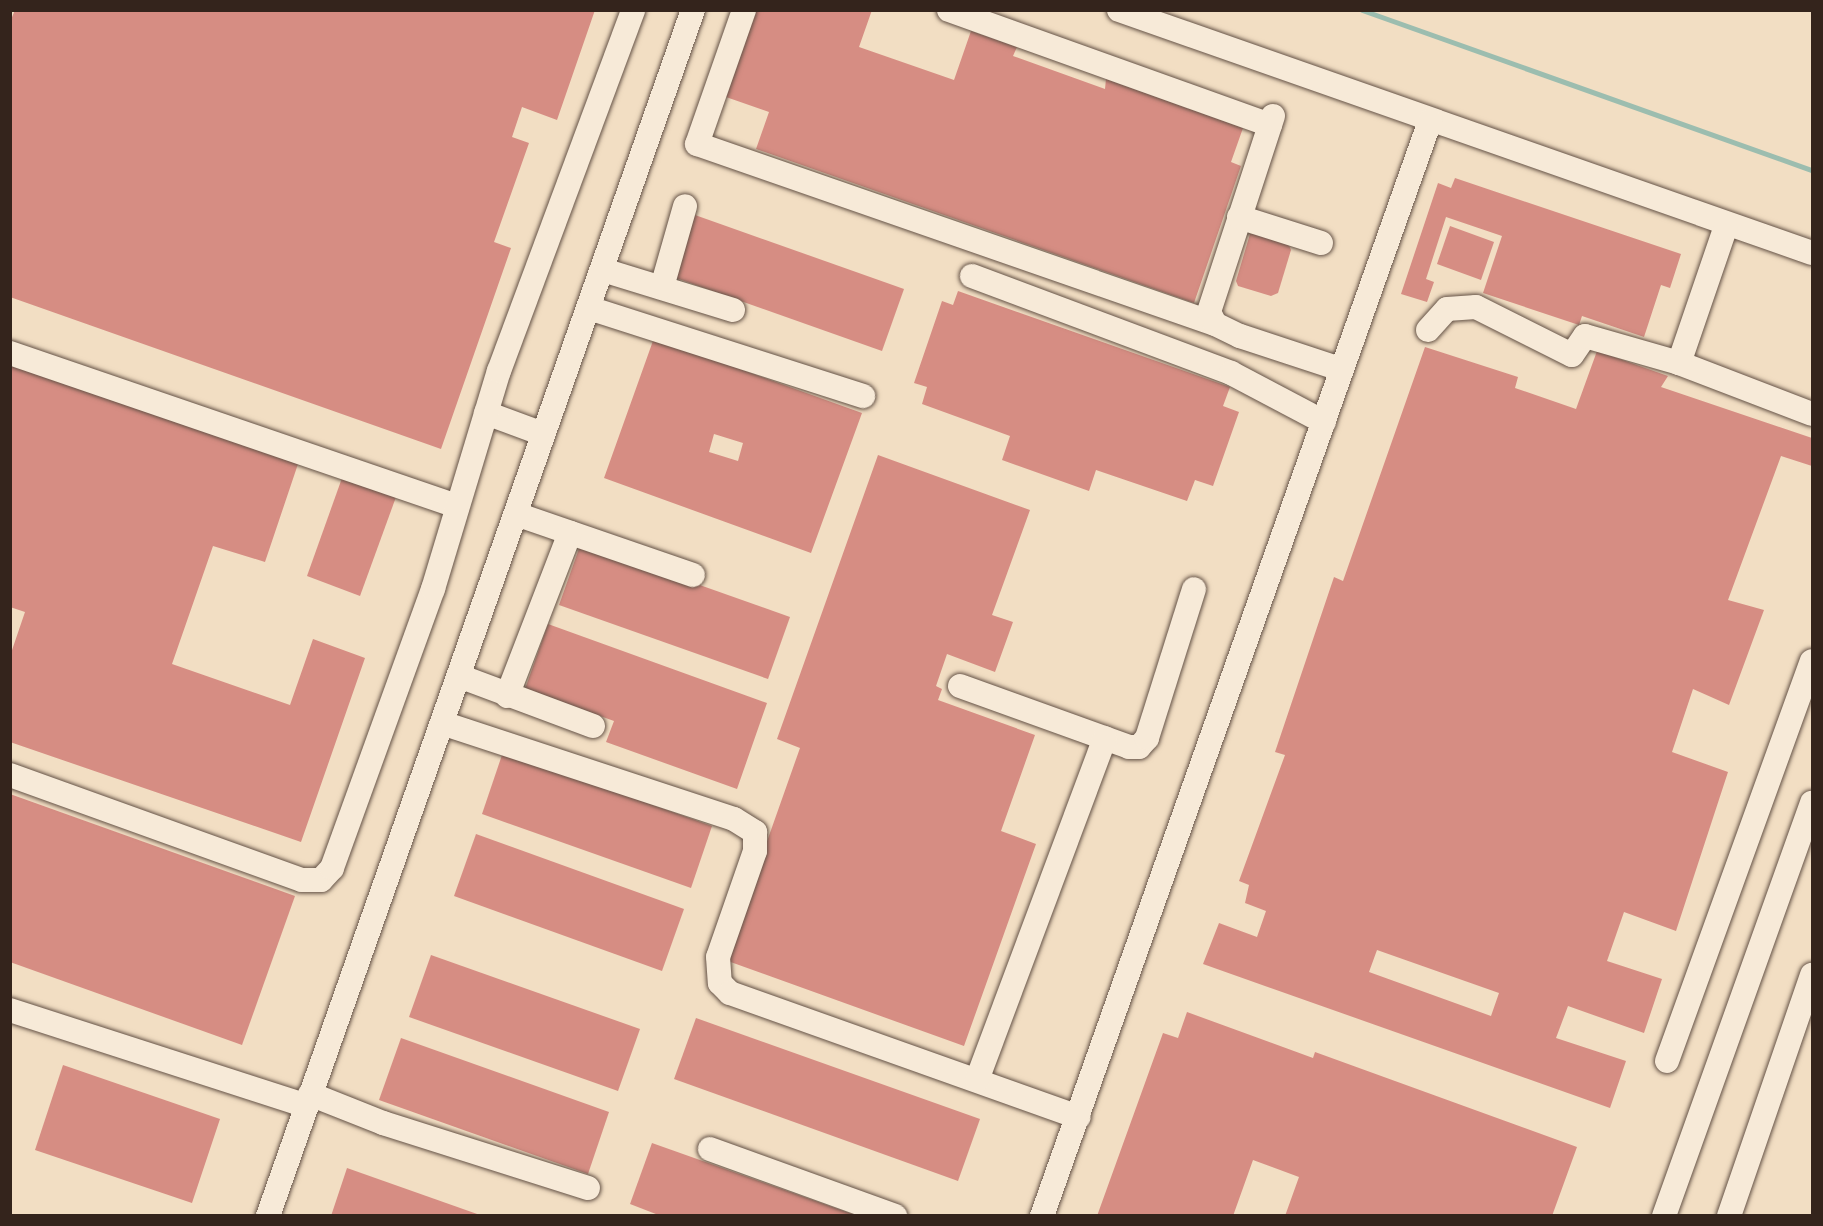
<!DOCTYPE html>
<html>
<head>
<meta charset="utf-8">
<style>
  body { margin:0 }
  #map { position:relative; width:1823px; height:1226px; overflow:hidden; background:#f2dec3; font-family:"Libre Bodoni",serif }
  div>[style] { position:absolute }
  .stream>* { height:5px; margin:-2.5px; padding:0 2.5px; transform-origin:2.5px; border-radius:2.5px; background:#9cbdaf }
  .building>* { inset:0; background:#d68d83 }
  .roads { filter:drop-shadow(0 0 2px #645246) drop-shadow(0 0 2px #645246) }
  .minor>* { height:24px; margin:-12px; padding:0 12px; transform-origin:12px; border-radius:12px; background:#f7ead8 }
  span { translate:-50% -50%; white-space:nowrap; text-align:center; line-height:1.15; -webkit-text-stroke:4.5px #f7ead8; paint-order:stroke }
  .frame { position:absolute; inset:0; border:12px solid #34241c; pointer-events:none }
</style>
</head>
<body>
<div id="map">
  <div class="stream">
    <i style="left:1362px;top:10px;width:478px;rotate:19.6deg"></i>
  </div>
  <div class="building">
    <i style="clip-path:polygon(15px 10px,595px 10px,557px 120px,522px 107px,512px 137px,529px 143px,494px 242px,511px 248px,441px 449px,10px 297px,10px 22px)"></i>
    <i style="clip-path:polygon(756px 10px,872px 10px,859px 47px,954px 80px,971px 31px,1017px 47px,1013px 56px,1105px 89px,1106px 79px,1243px 128px,1231px 162px,1241px 166px,1194px 303px,756px 149px,769px 112px,726px 97px)"></i>
    <i style="clip-path:polygon(1455px 178px,1681px 254px,1670px 288px,1661px 285px,1644px 337px,1582px 316px,1579px 325px,1483px 293px,1502px 236px,1446px 217px,1426px 279px,1434px 282px,1427px 302px,1401px 294px,1438px 183px,1451px 188px)"></i>
    <i style="clip-path:polygon(695px 215px,904px 289px,882px 351px,673px 277px)"></i>
    <i style="clip-path:polygon(1450px 226px,1494px 242px,1481px 280px,1437px 264px)"></i>
    <i style="clip-path:polygon(1257px 233px,1288px 243px,1291px 250px,1278px 293px,1271px 296px,1238px 286px,1236px 281px,1250px 234px)"></i>
    <i style="clip-path:polygon(958px 291px,1230px 387px,1223px 406px,1239px 412px,1213px 486px,1195px 480px,1187px 501px,1096px 470px,1089px 491px,1002px 460px,1010px 436px,922px 404px,927px 387px,914px 383px,942px 301px,953px 305px)"></i>
    <i style="clip-path:polygon(evenodd,654px 338px,862px 413px,811px 553px,604px 478px,654px 338px,714px 434px,743px 443px,738px 461px,709px 452px,714px 434px)"></i>
    <i style="clip-path:polygon(evenodd,1425px 347px,1518px 377px,1515px 388px,1576px 409px,1597px 351px,1668px 376px,1661px 387px,1812px 438px,1812px 466px,1781px 456px,1728px 600px,1764px 610px,1729px 705px,1693px 689px,1672px 752px,1728px 772px,1676px 931px,1624px 912px,1607px 961px,1662px 979px,1644px 1033px,1568px 1006px,1556px 1038px,1626px 1061px,1610px 1108px,1203px 964px,1219px 923px,1257px 937px,1266px 911px,1245px 903px,1249px 885px,1239px 881px,1285px 755px,1275px 752px,1334px 577px,1343px 581px,1425px 347px,1377px 950px,1499px 993px,1491px 1016px,1369px 972px,1377px 950px)"></i>
    <i style="clip-path:polygon(10px 362px,299px 461px,265px 562px,213px 546px,172px 664px,290px 705px,313px 639px,365px 658px,301px 842px,10px 742px,10px 656px,25px 612px,10px 607px)"></i>
    <i style="clip-path:polygon(878px 455px,1030px 510px,992px 615px,1013px 622px,995px 672px,947px 654px,936px 686px,942px 689px,938px 700px,1035px 735px,1001px 831px,1036px 844px,964px 1046px,725px 960px,800px 748px,777px 739px)"></i>
    <i style="clip-path:polygon(342px 478px,396px 497px,360px 596px,307px 576px)"></i>
    <i style="clip-path:polygon(581px 543px,790px 617px,768px 679px,559px 605px)"></i>
    <i style="clip-path:polygon(548px 624px,767px 703px,737px 789px,606px 742px,614px 721px,525px 689px)"></i>
    <i style="clip-path:polygon(503px 752px,712px 826px,691px 888px,482px 814px)"></i>
    <i style="clip-path:polygon(10px 794px,295px 896px,242px 1045px,10px 962px)"></i>
    <i style="clip-path:polygon(476px 834px,684px 909px,662px 971px,454px 896px)"></i>
    <i style="clip-path:polygon(431px 955px,640px 1029px,618px 1091px,409px 1017px)"></i>
    <i style="clip-path:polygon(1187px 1012px,1313px 1058px,1315px 1052px,1577px 1147px,1552px 1216px,1285px 1216px,1299px 1177px,1253px 1160px,1233px 1216px,1097px 1216px,1163px 1033px,1178px 1038px)"></i>
    <i style="clip-path:polygon(696px 1018px,980px 1119px,958px 1181px,674px 1079px)"></i>
    <i style="clip-path:polygon(401px 1038px,609px 1112px,588px 1174px,379px 1100px)"></i>
    <i style="clip-path:polygon(63px 1065px,220px 1119px,192px 1203px,35px 1150px)"></i>
    <i style="clip-path:polygon(652px 1143px,855px 1215px,855px 1216px,661px 1216px,630px 1204px)"></i>
    <i style="clip-path:polygon(347px 1168px,480px 1215px,480px 1216px,331px 1216px)"></i>
  </div>
  <div class="roads">
    <div class="minor">
      <i style="left:744px;top:10px;width:142px;rotate:109.3deg"></i>
      <i style="left:697px;top:144px;width:548px;rotate:19.16deg"></i>
      <i style="left:949px;top:10px;width:341px;rotate:19.7deg"></i>
      <i style="left:1119px;top:10px;width:734px;rotate:19.32deg"></i>
      <i style="left:1273px;top:116px;width:206px;rotate:108.1deg"></i>
      <i style="left:1209px;top:312px;width:13px;rotate:63deg"></i>
      <i style="left:1215px;top:324px;width:28px;rotate:26deg"></i>
      <i style="left:1240px;top:336px;width:105px;rotate:18.3deg"></i>
      <i style="left:1239px;top:217px;width:86px;rotate:17.6deg"></i>
      <i style="left:1726px;top:226px;width:145px;rotate:108.9deg"></i>
      <i style="left:1679px;top:363px;width:142px;rotate:21deg"></i>
      <i style="left:603px;top:270px;width:136px;rotate:17.1deg"></i>
      <i style="left:972px;top:276px;width:277px;rotate:20.5deg"></i>
      <i style="left:1231px;top:373px;width:105px;rotate:27.8deg"></i>
      <i style="left:662px;top:287px;width:84px;rotate:-74.1deg"></i>
      <i style="left:589px;top:308px;width:288px;rotate:17.8deg"></i>
      <i style="left:1428px;top:330px;width:28px;rotate:-48deg"></i>
      <i style="left:1447px;top:309px;width:29px;rotate:-4deg"></i>
      <i style="left:1476px;top:307px;width:107px;rotate:26.6deg"></i>
      <i style="left:1572px;top:355px;width:23px;rotate:-56deg"></i>
      <i style="left:1585px;top:336px;width:98px;rotate:16deg"></i>
      <i style="left:10px;top:353px;width:472px;rotate:18.9deg"></i>
      <i style="left:486px;top:413px;width:61px;rotate:20.2deg"></i>
      <i style="left:516px;top:514px;width:187px;rotate:19deg"></i>
      <i style="left:459px;top:676px;width:143px;rotate:20.5deg"></i>
      <i style="left:960px;top:686px;width:180px;rotate:19.8deg"></i>
      <i style="left:1129px;top:747px;width:10px"></i>
      <i style="left:1139px;top:747px;width:12px;rotate:-48deg"></i>
      <i style="left:1147px;top:738px;width:156px;rotate:-72.5deg"></i>
      <i style="left:507px;top:696px;width:175px;rotate:-68.9deg"></i>
      <i style="left:442px;top:723px;width:307px;rotate:18.2deg"></i>
      <i style="left:734px;top:819px;width:25px;rotate:32deg"></i>
      <i style="left:755px;top:832px;width:19px;rotate:90deg"></i>
      <i style="left:755px;top:851px;width:112px;rotate:109.2deg"></i>
      <i style="left:718px;top:957px;width:26px;rotate:86deg"></i>
      <i style="left:720px;top:983px;width:14px;rotate:45deg"></i>
      <i style="left:730px;top:993px;width:370px;rotate:19.6deg"></i>
      <i style="left:10px;top:775px;width:310px;rotate:19.8deg"></i>
      <i style="left:302px;top:880px;width:19px"></i>
      <i style="left:321px;top:880px;width:16px;rotate:-47deg"></i>
      <i style="left:332px;top:868px;width:297px;rotate:-70.1deg"></i>
      <i style="left:433px;top:589px;width:228px;rotate:-73.2deg"></i>
      <i style="left:499px;top:371px;width:385px;rotate:-69.6deg"></i>
      <i style="left:10px;top:1010px;width:310px;rotate:17.9deg"></i>
      <i style="left:1667px;top:1061px;width:425px;rotate:-70.1deg"></i>
      <i style="left:977px;top:1080px;width:365px;rotate:-69.5deg"></i>
      <i style="left:310px;top:1094px;width:79px;rotate:21.7deg"></i>
      <i style="left:383px;top:1123px;width:215px;rotate:17.6deg"></i>
      <i style="left:710px;top:1149px;width:197px;rotate:19.9deg"></i>
      <i style="left:268px;top:1216px;width:1279px;rotate:-70.59deg"></i>
      <i style="left:1042px;top:1216px;width:1162px;rotate:-70.49deg"></i>
      <i style="left:1664px;top:1216px;width:439px;rotate:-70.3deg"></i>
      <i style="left:1729px;top:1216px;width:255px;rotate:-71deg"></i>
    </div>
  </div>
  <div class="frame"></div>
</div>
</body>
</html>
